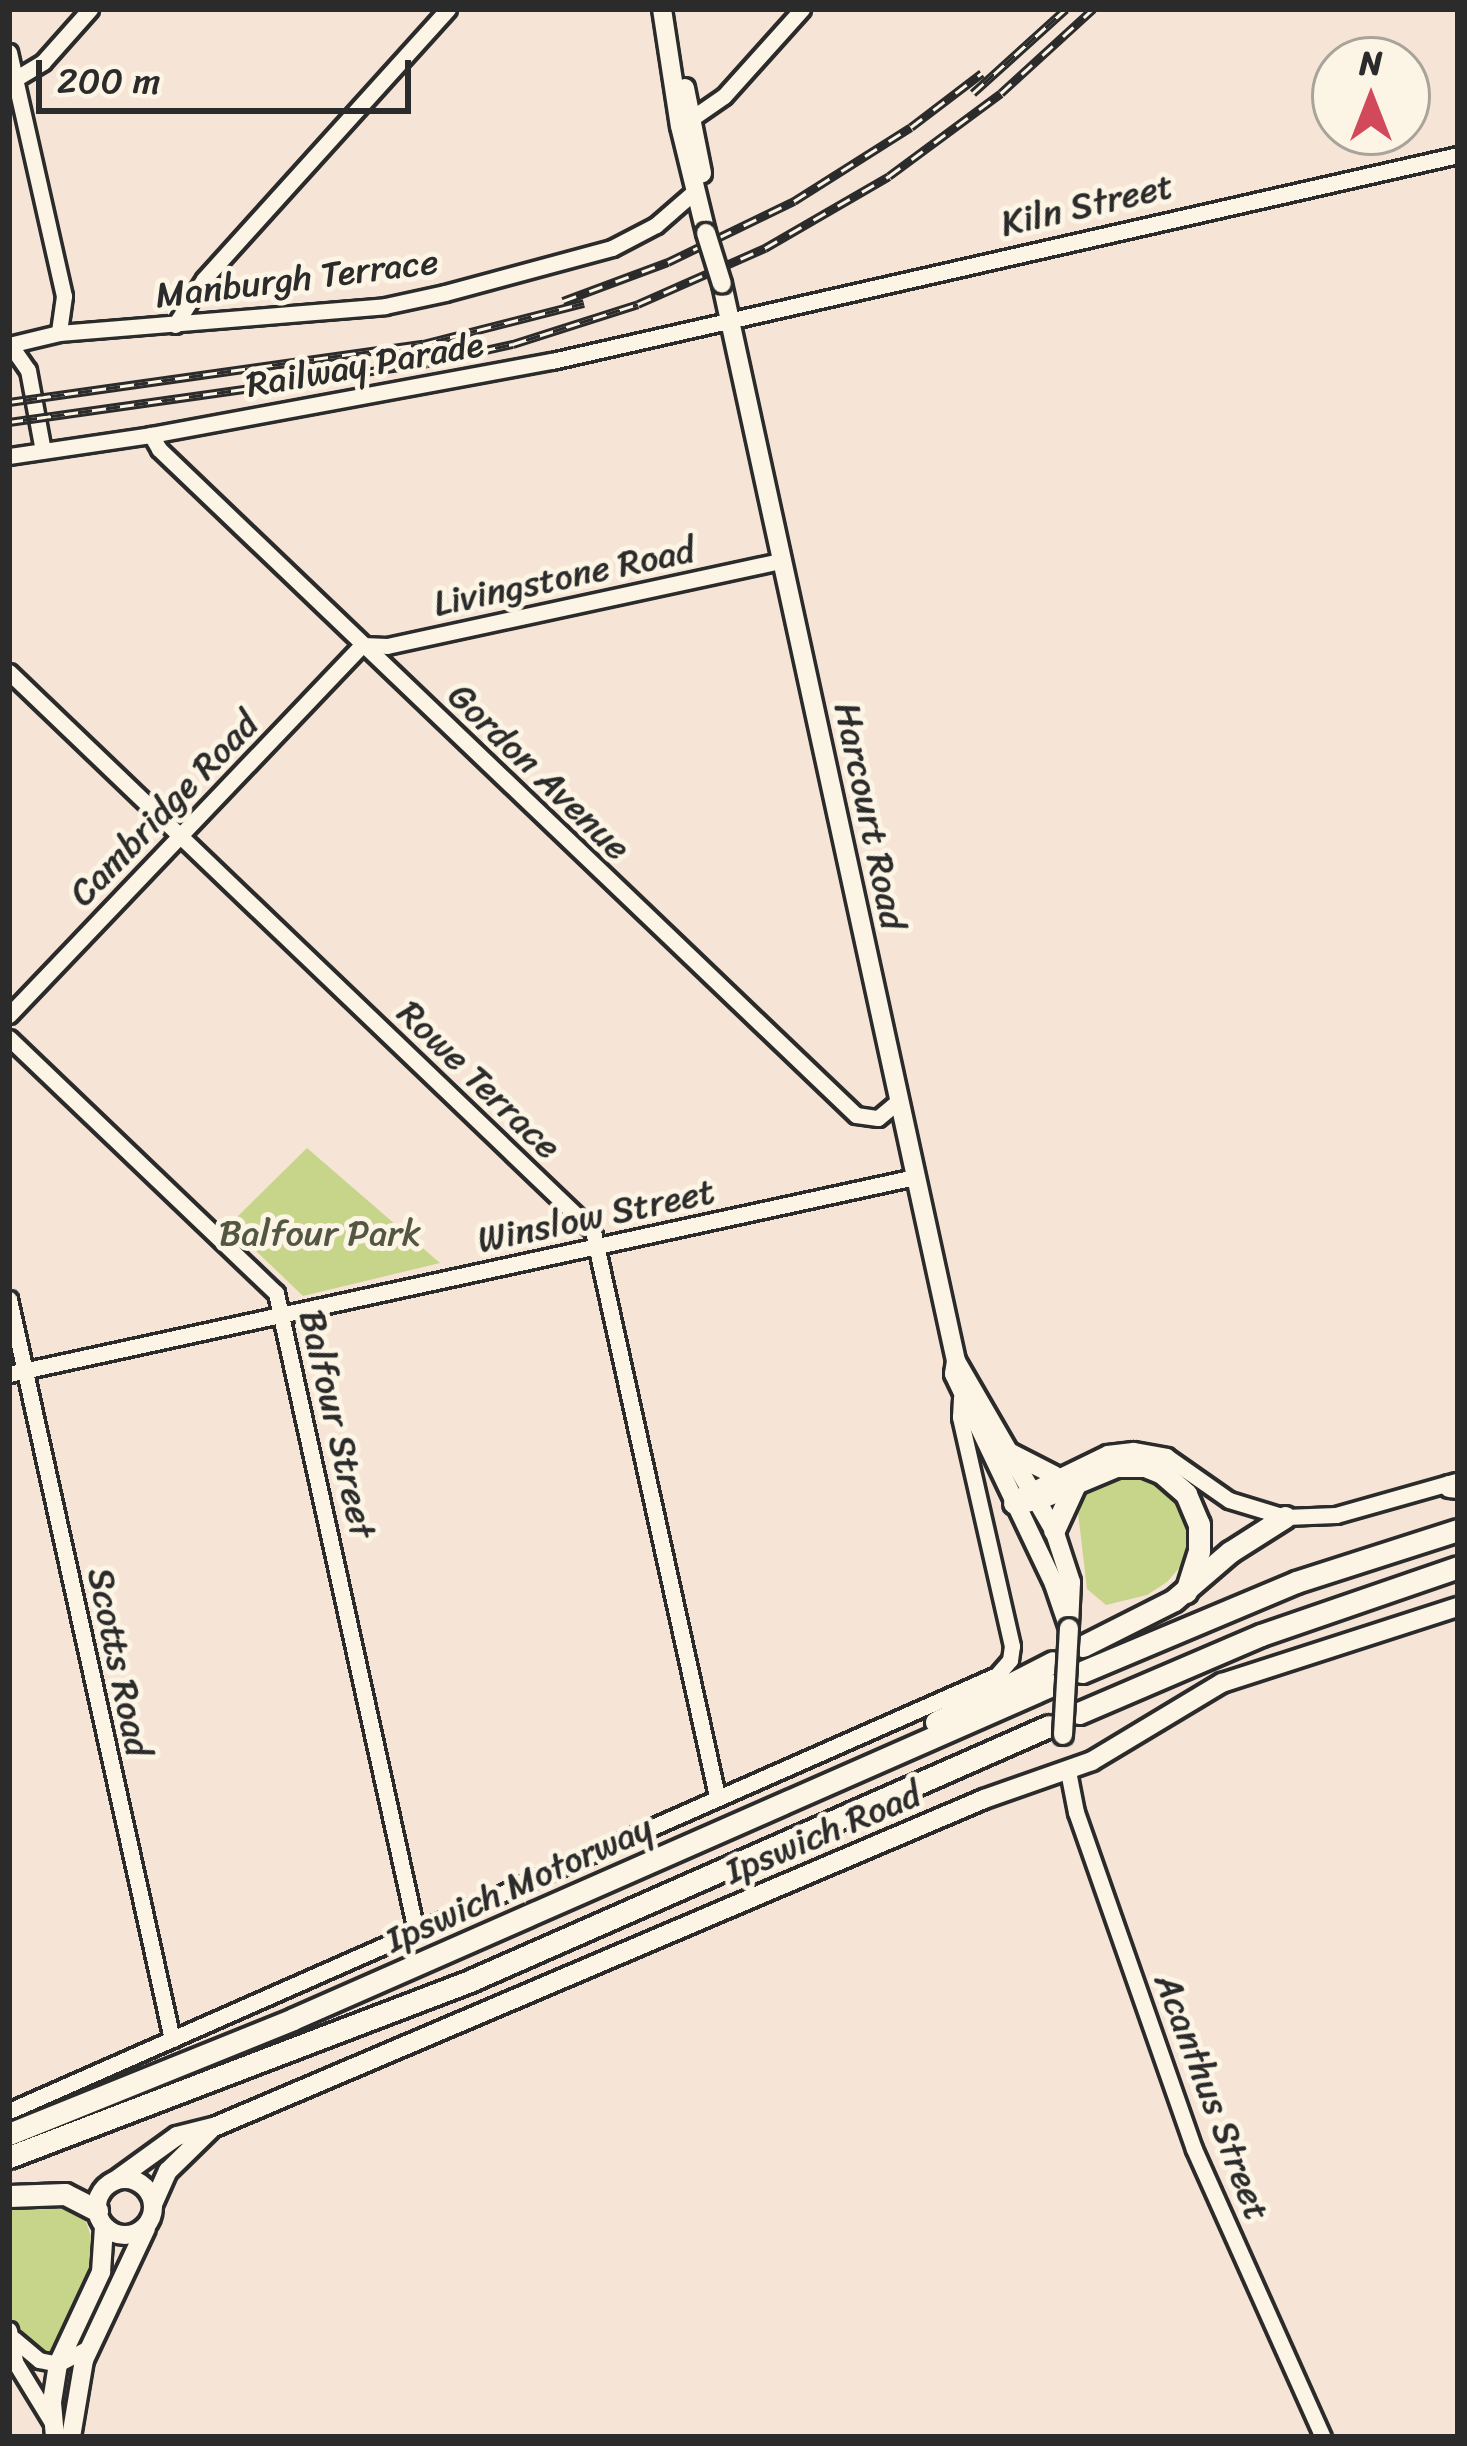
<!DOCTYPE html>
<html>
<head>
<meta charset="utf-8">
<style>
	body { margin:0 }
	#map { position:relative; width:1467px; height:2446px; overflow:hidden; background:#f6e5d6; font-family:Sriracha,sans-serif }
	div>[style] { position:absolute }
	.green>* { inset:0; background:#c6d589 }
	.roads { filter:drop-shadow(3px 0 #2b2b2b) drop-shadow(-3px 0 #2b2b2b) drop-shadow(0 3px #2b2b2b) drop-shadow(0 -3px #2b2b2b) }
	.minor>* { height:15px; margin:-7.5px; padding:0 7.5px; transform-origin:7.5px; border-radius:7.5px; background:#fcf5e5 }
	.major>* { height:18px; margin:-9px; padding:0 9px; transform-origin:9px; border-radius:9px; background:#fcf5e5 }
	.major>.ring { margin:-9px; padding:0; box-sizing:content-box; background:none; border:18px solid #fcf5e5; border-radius:50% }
	.highway>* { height:21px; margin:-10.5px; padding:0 10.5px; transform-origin:10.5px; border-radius:10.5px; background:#fcf5e5 }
	.rail>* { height:9px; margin-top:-4.5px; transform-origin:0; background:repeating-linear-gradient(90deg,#fcf5e5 0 14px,#2b2b2b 0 28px); box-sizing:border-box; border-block:3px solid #2b2b2b }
	.bridges { filter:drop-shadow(3px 0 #2b2b2b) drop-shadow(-3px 0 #2b2b2b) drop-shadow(0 3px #2b2b2b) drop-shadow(0 -3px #2b2b2b) }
	.major-bridge>* { height:18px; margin:-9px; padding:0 9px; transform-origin:9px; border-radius:9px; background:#fcf5e5 }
	span { translate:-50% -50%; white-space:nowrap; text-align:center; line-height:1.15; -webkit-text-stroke:10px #fcf5e5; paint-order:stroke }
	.street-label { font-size:36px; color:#2b2b2b }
	.park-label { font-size:36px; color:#525642 }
	.frame { position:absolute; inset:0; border:12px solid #2b2b2b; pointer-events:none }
	.north { position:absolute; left:1311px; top:36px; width:120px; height:120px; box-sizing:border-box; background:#fcf5e5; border:3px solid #a8a49b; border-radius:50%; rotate:0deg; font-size:33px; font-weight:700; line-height:48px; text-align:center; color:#2b2b2b }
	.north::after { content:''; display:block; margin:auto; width:42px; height:54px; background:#d1495b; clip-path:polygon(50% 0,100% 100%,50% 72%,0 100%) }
	.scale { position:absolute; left:36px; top:60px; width:375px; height:54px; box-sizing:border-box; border:6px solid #2b2b2b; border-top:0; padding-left:15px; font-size:36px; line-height:42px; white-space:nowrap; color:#2b2b2b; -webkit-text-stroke:9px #fcf5e5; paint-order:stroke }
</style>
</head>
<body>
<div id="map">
	<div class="green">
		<i style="clip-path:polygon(307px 1148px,440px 1263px,303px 1296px,229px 1225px)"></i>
		<i style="clip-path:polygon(1118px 1476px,1148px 1480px,1171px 1495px,1186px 1517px,1190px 1537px,1181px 1566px,1167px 1582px,1147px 1595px,1106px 1605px,1087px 1589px,1077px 1504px,1091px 1486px)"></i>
		<i style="clip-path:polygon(44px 2203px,71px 2207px,85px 2219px,95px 2248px,85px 2284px,52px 2354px,21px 2342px,9px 2316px,9px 2207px)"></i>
	</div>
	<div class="roads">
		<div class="minor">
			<i style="left:9px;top:52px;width:250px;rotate:77.3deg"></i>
			<i style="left:64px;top:296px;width:37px;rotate:98deg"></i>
			<i style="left:15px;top:79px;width:33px;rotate:-31deg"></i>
			<i style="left:43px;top:62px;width:71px;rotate:-48.4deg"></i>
			<i style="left:685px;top:123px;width:47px;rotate:-34.7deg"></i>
			<i style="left:724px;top:96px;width:117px;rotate:-48.1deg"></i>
			<i style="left:175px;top:325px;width:54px;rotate:-57.8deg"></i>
			<i style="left:204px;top:279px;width:364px;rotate:-47.9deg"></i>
			<i style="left:9px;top:345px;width:51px;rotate:-13.5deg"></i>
			<i style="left:59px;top:333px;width:327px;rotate:-4.7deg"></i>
			<i style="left:385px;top:306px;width:61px;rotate:-12.2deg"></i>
			<i style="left:445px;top:293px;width:173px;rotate:-15.1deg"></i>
			<i style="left:612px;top:248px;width:50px;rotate:-27.6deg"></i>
			<i style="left:656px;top:225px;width:50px;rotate:-41deg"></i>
			<i style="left:11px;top:346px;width:29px;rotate:55deg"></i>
			<i style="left:28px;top:370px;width:82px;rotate:79.5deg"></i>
			<i style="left:151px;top:435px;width:16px;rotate:60deg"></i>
			<i style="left:159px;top:449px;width:964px;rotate:43.7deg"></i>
			<i style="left:856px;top:1115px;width:22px;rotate:8deg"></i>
			<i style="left:878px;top:1118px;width:25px;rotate:-40deg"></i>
			<i style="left:9px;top:456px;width:144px;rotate:-8.4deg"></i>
			<i style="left:151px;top:435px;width:408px;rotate:-10.5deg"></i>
			<i style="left:552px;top:361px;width:929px;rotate:-12.81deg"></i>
			<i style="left:9px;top:672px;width:808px;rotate:43.75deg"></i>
			<i style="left:593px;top:1231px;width:578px;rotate:77.62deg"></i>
			<i style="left:9px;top:1015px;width:511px;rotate:-46.35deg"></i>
			<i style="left:362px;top:645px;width:25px;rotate:2deg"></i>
			<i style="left:387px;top:646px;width:401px;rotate:-12.2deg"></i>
			<i style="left:9px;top:1038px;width:369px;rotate:43.7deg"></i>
			<i style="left:276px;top:1293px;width:653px;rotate:77.62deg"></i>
			<i style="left:9px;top:1299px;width:758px;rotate:77.58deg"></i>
			<i style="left:9px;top:1374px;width:927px;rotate:-12.27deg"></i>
			<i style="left:1021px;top:1495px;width:96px;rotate:-26deg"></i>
			<i style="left:1107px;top:1453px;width:26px;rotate:-7deg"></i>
			<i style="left:1133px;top:1450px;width:34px;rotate:10deg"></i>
			<i style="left:1166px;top:1456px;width:77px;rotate:34.9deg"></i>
			<i style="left:1229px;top:1500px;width:59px;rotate:16.9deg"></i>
			<i style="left:1285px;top:1517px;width:51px;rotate:-2.2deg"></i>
			<i style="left:1336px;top:1515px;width:125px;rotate:-15.8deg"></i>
			<i style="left:1068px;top:1771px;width:42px;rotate:79deg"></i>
			<i style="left:1076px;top:1812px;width:357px;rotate:70.7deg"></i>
			<i style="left:1194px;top:2149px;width:316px;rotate:65.9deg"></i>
			<i style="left:9px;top:2111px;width:1080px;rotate:-23.81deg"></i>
			<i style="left:997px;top:1675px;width:20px;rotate:-49deg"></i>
			<i style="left:1010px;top:1660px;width:14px;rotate:-82deg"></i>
			<i style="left:1012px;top:1646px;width:235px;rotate:-102.8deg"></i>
			<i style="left:960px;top:1417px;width:20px;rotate:-87deg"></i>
			<i style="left:9px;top:2330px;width:33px;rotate:79deg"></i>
			<i style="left:15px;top:2362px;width:69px;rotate:58.6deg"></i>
			<i style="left:14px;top:2339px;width:33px;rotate:40deg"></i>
			<i style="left:39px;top:2360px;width:19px;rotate:12deg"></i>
			<i style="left:58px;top:2364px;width:34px;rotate:-28deg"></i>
		</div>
		<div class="major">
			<i style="left:662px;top:9px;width:118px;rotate:81.3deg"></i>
			<i style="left:680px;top:126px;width:110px;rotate:76.3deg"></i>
			<i style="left:685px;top:88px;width:87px;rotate:78.7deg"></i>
			<i style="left:722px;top:284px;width:1102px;rotate:77.74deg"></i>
			<i style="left:956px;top:1361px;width:13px;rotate:99deg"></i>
			<i style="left:954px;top:1374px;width:233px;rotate:64.5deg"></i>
			<i style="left:1054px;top:1584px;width:46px;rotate:71.2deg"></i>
			<i style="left:956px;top:1361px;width:195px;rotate:59.9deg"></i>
			<i style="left:1054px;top:1530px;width:55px;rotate:71.9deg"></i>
			<i style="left:1071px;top:1582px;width:44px;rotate:92.6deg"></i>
			<i style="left:1009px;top:1452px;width:51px;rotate:27.1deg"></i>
			<i class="ring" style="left:97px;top:2179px;width:38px;height:38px"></i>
			<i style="left:116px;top:2180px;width:75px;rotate:-35.8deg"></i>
			<i style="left:177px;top:2136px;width:38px;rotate:-14deg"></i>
			<i style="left:214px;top:2127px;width:837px;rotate:-23.07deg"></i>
			<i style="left:984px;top:1799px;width:114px;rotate:-19.4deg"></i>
			<i style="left:1092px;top:1761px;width:152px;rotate:-31deg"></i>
			<i style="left:1222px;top:1683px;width:248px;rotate:-17.9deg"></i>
			<i style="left:154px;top:2202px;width:34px;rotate:-66deg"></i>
			<i style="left:168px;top:2171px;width:59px;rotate:-44.3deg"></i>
			<i style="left:55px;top:2437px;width:35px;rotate:-95deg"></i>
			<i style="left:52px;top:2402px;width:38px;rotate:-81deg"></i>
			<i style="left:58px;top:2364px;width:102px;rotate:-64.9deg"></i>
			<i style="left:101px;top:2272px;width:45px;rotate:-86.2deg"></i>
			<i style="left:71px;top:2437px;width:78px;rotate:-80.4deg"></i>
			<i style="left:84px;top:2360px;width:146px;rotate:-64.8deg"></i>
		</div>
		<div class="highway">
			<i style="left:1449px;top:1486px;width:9px;rotate:6deg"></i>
			<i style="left:1014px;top:1503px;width:23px;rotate:-10deg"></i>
			<i style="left:1037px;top:1499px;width:86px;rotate:-22.7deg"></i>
			<i style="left:1116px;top:1466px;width:29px"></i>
			<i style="left:1145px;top:1466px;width:18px;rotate:22deg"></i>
			<i style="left:1162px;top:1473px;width:32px;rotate:41deg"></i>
			<i style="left:1186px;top:1494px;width:33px;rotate:67deg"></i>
			<i style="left:1199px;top:1524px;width:27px;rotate:90deg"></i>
			<i style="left:1199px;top:1551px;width:43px;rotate:107.6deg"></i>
			<i style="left:1054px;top:1530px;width:53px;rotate:-65.4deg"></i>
			<i style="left:1083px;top:1646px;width:102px;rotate:-26.8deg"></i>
			<i style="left:1174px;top:1600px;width:74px;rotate:-40.6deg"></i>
			<i style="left:1230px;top:1552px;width:65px;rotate:-32.5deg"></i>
			<i style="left:1082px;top:1672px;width:232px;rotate:-22.8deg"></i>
			<i style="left:1296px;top:1582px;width:170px;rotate:-17.8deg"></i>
			<i style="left:1079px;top:1713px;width:198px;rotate:-23.2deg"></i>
			<i style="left:1261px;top:1635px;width:208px;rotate:-19deg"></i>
			<i style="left:936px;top:1722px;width:131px;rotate:-27.1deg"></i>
			<i style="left:9px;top:2134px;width:306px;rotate:-22deg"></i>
			<i style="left:293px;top:2019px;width:829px;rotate:-23.75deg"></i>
			<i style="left:9px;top:2157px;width:496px;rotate:-20.9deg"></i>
			<i style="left:472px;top:1980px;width:630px;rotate:-23.76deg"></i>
			<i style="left:9px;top:2196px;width:56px;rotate:-2deg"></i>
			<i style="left:65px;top:2194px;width:36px;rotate:27deg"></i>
		</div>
	</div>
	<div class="rail">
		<i style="left:973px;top:93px;width:125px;rotate:-42.1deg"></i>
		<i style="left:563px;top:301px;width:112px;rotate:-20.4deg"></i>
		<i style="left:668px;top:262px;width:140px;rotate:-25.8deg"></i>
		<i style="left:794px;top:201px;width:138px;rotate:-32.3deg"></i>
		<i style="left:911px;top:127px;width:89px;rotate:-37.3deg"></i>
		<i style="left:9px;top:402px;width:418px;rotate:-8deg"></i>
		<i style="left:423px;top:344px;width:166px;rotate:-14.3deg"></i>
		<i style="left:9px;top:422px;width:422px;rotate:-8deg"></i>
		<i style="left:427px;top:363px;width:88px;rotate:-12.5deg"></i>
		<i style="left:513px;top:344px;width:131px;rotate:-17.7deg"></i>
		<i style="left:638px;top:304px;width:139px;rotate:-23.8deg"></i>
		<i style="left:765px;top:248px;width:143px;rotate:-30.1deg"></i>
		<i style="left:889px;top:176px;width:139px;rotate:-36.5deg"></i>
		<i style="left:1001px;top:93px;width:125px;rotate:-42.4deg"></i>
	</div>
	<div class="bridges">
		<div class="major-bridge">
			<i style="left:706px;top:233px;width:53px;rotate:72.6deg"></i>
			<i style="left:1063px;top:1735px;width:107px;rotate:-86.8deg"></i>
		</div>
	</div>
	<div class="street-label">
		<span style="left:1087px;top:205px;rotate:-13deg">Kiln Street</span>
		<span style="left:297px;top:279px;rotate:-7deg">Manburgh Terrace</span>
		<span style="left:365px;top:365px;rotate:-10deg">Railway Parade</span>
		<span style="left:564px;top:577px;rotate:-12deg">Livingstone Road</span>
		<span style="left:539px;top:772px;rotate:44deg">Gordon Avenue</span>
		<span style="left:164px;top:809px;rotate:-46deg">Cambridge Road</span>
		<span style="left:870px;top:816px;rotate:78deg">Harcourt Road</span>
		<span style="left:479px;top:1080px;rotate:44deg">Rowe Terrace</span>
		<span style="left:596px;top:1216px;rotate:-12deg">Winslow Street</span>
		<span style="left:337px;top:1424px;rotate:77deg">Balfour Street</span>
		<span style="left:119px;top:1662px;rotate:78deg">Scotts Road</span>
		<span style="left:823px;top:1833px;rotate:-23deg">Ipswich Road</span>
		<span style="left:519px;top:1884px;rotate:-24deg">Ipswich Motorway</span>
		<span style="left:1212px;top:2097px;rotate:69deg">Acanthus Street</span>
	</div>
	<div class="park-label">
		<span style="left:320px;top:1234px">Balfour Park</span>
	</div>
	<div class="frame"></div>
	<div class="north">N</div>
	<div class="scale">200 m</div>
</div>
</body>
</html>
